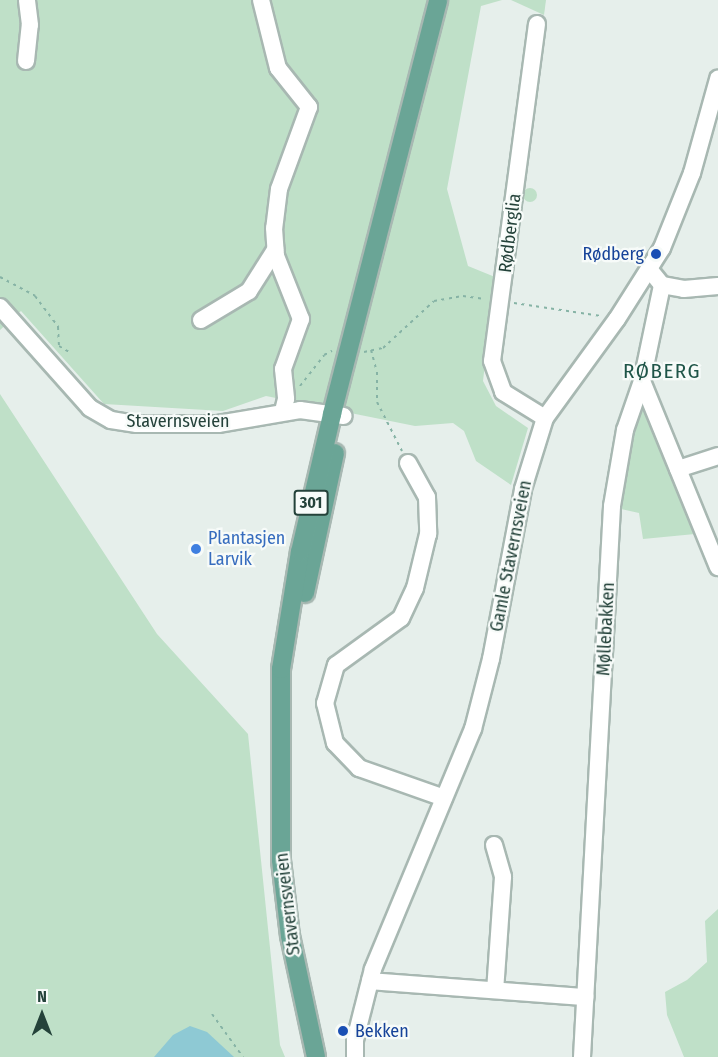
<!DOCTYPE html>
<html>
<head>
<meta charset="utf-8">
<style>
	body { margin:0 }
	#map { position:relative; width:718px; height:1057px; overflow:hidden; background:#e6efeb; font-family:"Fira Sans Condensed",sans-serif }
	div>[style] { position:absolute }
	.green>* { inset:0; background:#bfe0c8 }
	.round { border-radius:50% }
	.water>* { inset:0; background:#8ec9d4 }
	.path>* { height:2px; margin-top:-1px; transform-origin:0; background:repeating-linear-gradient(90deg,#86b3a5 0 3px,transparent 0 7.5px) }
	.roads { filter:drop-shadow(2px 0 #a8b8b2) drop-shadow(-2px 0 #a8b8b2) drop-shadow(0 2px #a8b8b2) drop-shadow(0 -2px #a8b8b2) }
	.minor>* { height:16px; margin:-8px; padding:0 8px; transform-origin:8px; border-radius:8px; background:#fff }
	.major>* { height:18px; margin:-9px; padding:0 9px; transform-origin:9px; border-radius:9px; background:#6aa596 }
	.dots>* { width:16px; height:16px; translate:-50% -50%; box-sizing:border-box; border:3px solid #f7fbf9; border-radius:50% }
	span { translate:-50% -50%; white-space:nowrap; text-align:center; line-height:1.15; -webkit-text-stroke:4.5px #f7fbf9; paint-order:stroke }
	.shield-label span { padding:2px 4px; background:#f7fbf9; border:2px solid; border-radius:4px; -webkit-text-stroke-width:0 }
	.shield-label { font-size:16px; color:#24423a; font-weight:700 }
	.street-label { font-size:18px; color:#24423a }
	.transit-label { font-size:18px; color:#164399 }
	.right { translate:-100% -50%; text-align:right }
	.left { translate:0 -50%; text-align:left }
	.shop-label { font-size:18px; color:#366cbe }
	.quarter-label { font-size:21px; color:#1f5548; letter-spacing:1.5px }
	.north { position:absolute; left:12px; top:985px; width:60px; height:60px; -webkit-text-stroke:4px #f7fbf9; paint-order:stroke; rotate:0deg; font-size:16px; font-weight:700; line-height:24px; text-align:center; color:#24423a }
	.north::after { content:''; display:block; margin:auto; width:21px; height:27px; background:#24423a; clip-path:polygon(50% 0,100% 100%,50% 72%,0 100%) }
</style>
</head>
<body>
<div id="map">
	<div class="green">
		<i style="clip-path:polygon(0 0,502px 0,481px 6px,447px 189px,468px 266px,495px 277px,483px 381px,496px 406px,528px 428px,511px 485px,476px 461px,464px 431px,453px 423px,415px 426px,266px 396px,223px 411px,104px 404px,21px 311px,0 330px)"></i>
		<i style="clip-path:polygon(512px 0,546px 0,544px 15px,511px 0)"></i>
		<i class="round" style="left:523px;top:188px;width:14px;height:14px"></i>
		<i style="clip-path:polygon(0 394px,157px 634px,248px 734px,280px 1045px,285px 1057px,0 1057px)"></i>
		<i style="clip-path:polygon(638px 407px,647px 413px,695px 534px,643px 539px,639px 513px,621px 509px,621px 484px)"></i>
		<i style="clip-path:polygon(718px 909px,718px 1057px,684px 1057px,667px 1015px,665px 992px,687px 980px,707px 962px,705px 921px)"></i>
	</div>
	<div class="water">
		<i style="clip-path:polygon(190px 1026px,207px 1032px,234px 1057px,154px 1057px,173px 1035px)"></i>
	</div>
	<div class="path">
		<i style="left:0;top:277px;width:40px;rotate:28deg"></i>
		<i style="left:35px;top:296px;width:39px;rotate:53deg"></i>
		<i style="left:58px;top:327px;width:19px;rotate:87deg"></i>
		<i style="left:59px;top:346px;width:12px;rotate:31deg"></i>
		<i style="left:514px;top:303px;width:88px;rotate:8.5deg"></i>
		<i style="left:371px;top:350px;width:23px;rotate:75deg"></i>
		<i style="left:377px;top:372px;width:30px;rotate:90deg"></i>
		<i style="left:377px;top:402px;width:55px;rotate:63deg"></i>
		<i style="left:364px;top:352px;width:19px;rotate:-12deg"></i>
		<i style="left:383px;top:348px;width:69px;rotate:-42.7deg"></i>
		<i style="left:434px;top:301px;width:29px;rotate:-10deg"></i>
		<i style="left:463px;top:296px;width:22px;rotate:8deg"></i>
		<i style="left:300px;top:386px;width:39px;rotate:-52deg"></i>
		<i style="left:324px;top:355px;width:9px;rotate:-27deg"></i>
		<i style="left:212px;top:1014px;width:53px;rotate:54.2deg"></i>
	</div>
	<div class="roads">
		<div class="minor">
			<i style="left:261px;top:0;width:70px;rotate:76deg"></i>
			<i style="left:278px;top:68px;width:50px;rotate:51.5deg"></i>
			<i style="left:309px;top:107px;width:87px;rotate:110.1deg"></i>
			<i style="left:279px;top:189px;width:39px;rotate:97deg"></i>
			<i style="left:274px;top:228px;width:28px;rotate:86deg"></i>
			<i style="left:276px;top:256px;width:68px;rotate:68.4deg"></i>
			<i style="left:301px;top:319px;width:53px;rotate:109.8deg"></i>
			<i style="left:283px;top:369px;width:30px;rotate:84deg"></i>
			<i style="left:286px;top:399px;width:12px;rotate:104deg"></i>
			<i style="left:537px;top:24px;width:340px;rotate:97.6deg"></i>
			<i style="left:492px;top:361px;width:33px;rotate:70deg"></i>
			<i style="left:503px;top:392px;width:49px;rotate:31.8deg"></i>
			<i style="left:26px;top:61px;width:36px;rotate:-84deg"></i>
			<i style="left:30px;top:25px;width:25px;rotate:-97deg"></i>
			<i style="left:662px;top:285px;width:22px;rotate:10deg"></i>
			<i style="left:684px;top:289px;width:34px;rotate:-5deg"></i>
			<i style="left:0;top:307px;width:135px;rotate:48.3deg"></i>
			<i style="left:90px;top:408px;width:24px;rotate:30deg"></i>
			<i style="left:111px;top:420px;width:26px;rotate:9deg"></i>
			<i style="left:137px;top:424px;width:81px"></i>
			<i style="left:218px;top:424px;width:83px;rotate:-9.7deg"></i>
			<i style="left:300px;top:410px;width:44px;rotate:7.8deg"></i>
			<i style="left:201px;top:320px;width:56px;rotate:-31.1deg"></i>
			<i style="left:249px;top:291px;width:49px;rotate:-57.6deg"></i>
			<i style="left:642px;top:381px;width:201px;rotate:67.8deg"></i>
			<i style="left:408px;top:463px;width:39px;rotate:61deg"></i>
			<i style="left:427px;top:497px;width:37px;rotate:88deg"></i>
			<i style="left:428px;top:534px;width:56px;rotate:103.5deg"></i>
			<i style="left:415px;top:588px;width:33px;rotate:115deg"></i>
			<i style="left:401px;top:618px;width:80px;rotate:144.1deg"></i>
			<i style="left:336px;top:665px;width:40px;rotate:106deg"></i>
			<i style="left:325px;top:703px;width:41px;rotate:76deg"></i>
			<i style="left:335px;top:743px;width:35px;rotate:46deg"></i>
			<i style="left:359px;top:768px;width:90px;rotate:19.4deg"></i>
			<i style="left:678px;top:469px;width:42px;rotate:-18deg"></i>
			<i style="left:494px;top:845px;width:33px;rotate:74deg"></i>
			<i style="left:503px;top:877px;width:113px;rotate:94deg"></i>
			<i style="left:370px;top:981px;width:216px;rotate:4.3deg"></i>
			<i style="left:355px;top:1057px;width:17px;rotate:-90deg"></i>
			<i style="left:355px;top:1040px;width:73px;rotate:-75.8deg"></i>
			<i style="left:373px;top:969px;width:260px;rotate:-67.4deg"></i>
			<i style="left:473px;top:729px;width:72px;rotate:-75.6deg"></i>
			<i style="left:491px;top:659px;width:173px;rotate:-79.3deg"></i>
			<i style="left:523px;top:489px;width:74px;rotate:-72.8deg"></i>
			<i style="left:545px;top:418px;width:122px;rotate:-54deg"></i>
			<i style="left:617px;top:319px;width:84px;rotate:-57.6deg"></i>
			<i style="left:662px;top:248px;width:81px;rotate:-68.2deg"></i>
			<i style="left:692px;top:173px;width:98px;rotate:-74.5deg"></i>
			<i style="left:582px;top:1057px;width:552px;rotate:-86.88deg"></i>
			<i style="left:612px;top:506px;width:77px;rotate:-80.3deg"></i>
			<i style="left:625px;top:430px;width:52px;rotate:-70.9deg"></i>
			<i style="left:642px;top:381px;width:98px;rotate:-78.2deg"></i>
			<i style="left:662px;top:285px;width:19px;rotate:-129deg"></i>
		</div>
		<div class="major">
			<i style="left:305px;top:593px;width:143px;rotate:-77.9deg"></i>
			<i style="left:316px;top:1057px;width:124px;rotate:-102.1deg"></i>
			<i style="left:290px;top:936px;width:77px;rotate:-96.8deg"></i>
			<i style="left:281px;top:860px;width:191px;rotate:-90deg"></i>
			<i style="left:281px;top:669px;width:119px;rotate:-80.8deg"></i>
			<i style="left:300px;top:552px;width:142px;rotate:-76.9deg"></i>
			<i style="left:332px;top:414px;width:427px;rotate:-75.6deg"></i>
		</div>
	</div>
	<div class="dots">
		<i style="left:656px;top:254px;background:#1a4fb4"></i>
		<i style="left:196px;top:549px;background:#3f7fe0"></i>
		<i style="left:343px;top:1031px;background:#1a4fb4"></i>
	</div>
	<div class="shield-label">
		<span style="left:311px;top:503px">301</span>
	</div>
	<div class="street-label">
		<span style="left:510px;top:233px;rotate:-83deg">Rødberglia</span>
		<span style="left:178px;top:421px">Stavernsveien</span>
		<span style="left:511px;top:556px;rotate:-79deg">Gamle Stavernsveien</span>
		<span style="left:606px;top:629px;rotate:-87deg">Møllebakken</span>
		<span style="left:288px;top:904px;rotate:-97deg">Stavernsveien</span>
	</div>
	<div class="transit-label">
		<span class="right" style="left:644px;top:254px">Rødberg</span>
		<span class="left" style="left:355px;top:1031px">Bekken</span>
	</div>
	<div class="shop-label">
		<span class="left" style="left:208px;top:549px">Plantasjen<br>Larvik</span>
	</div>
	<div class="quarter-label">
		<span style="left:662px;top:371px">RØBERG</span>
	</div>
	<div class="north">N</div>
</div>
</body>
</html>
